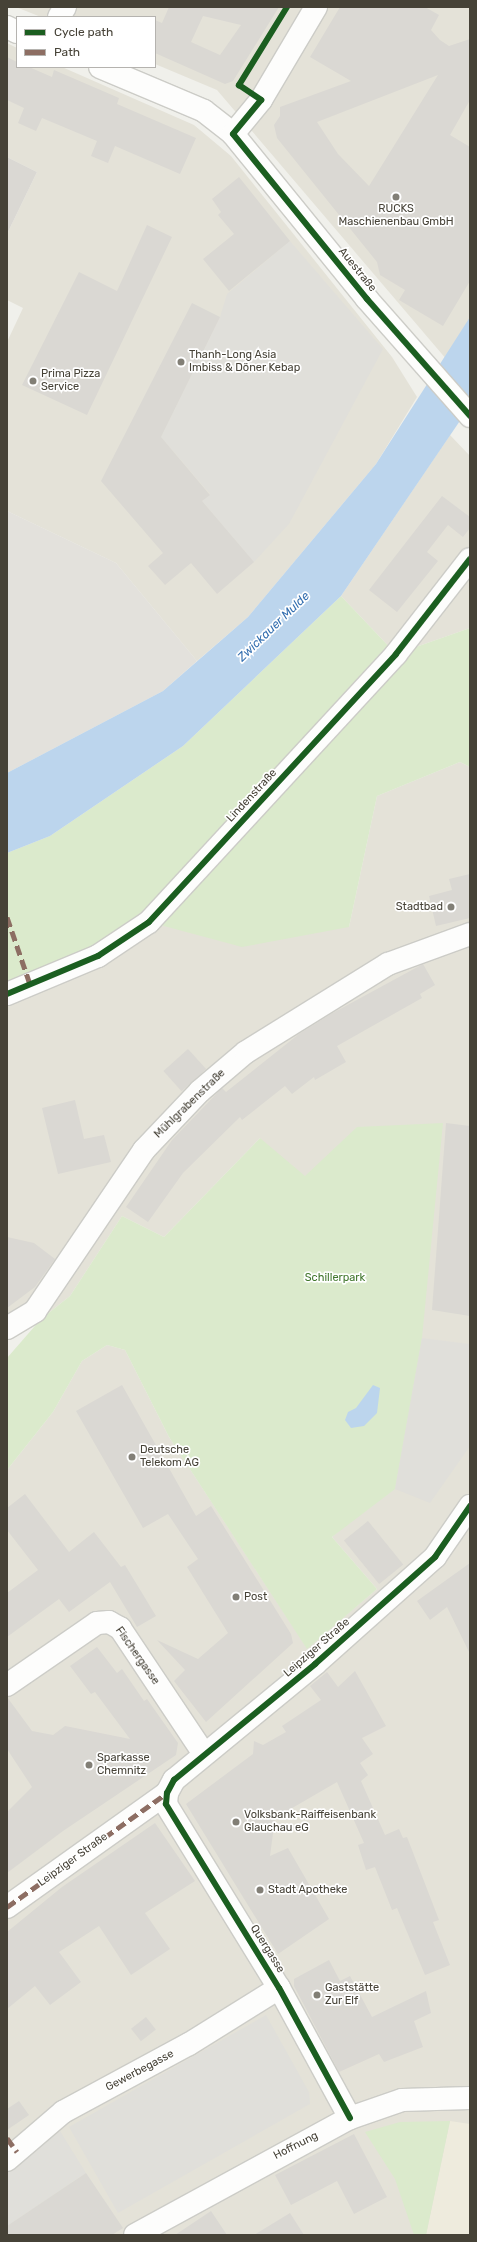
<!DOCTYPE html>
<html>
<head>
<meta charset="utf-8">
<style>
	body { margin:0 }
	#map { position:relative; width:477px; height:2242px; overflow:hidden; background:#f0f0eb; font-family:Rubik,sans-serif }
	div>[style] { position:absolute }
	.residential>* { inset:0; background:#e4e2d8 }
	.industrial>* { inset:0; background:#e3e1dc }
	.education>* { inset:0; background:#eeebdd }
	.green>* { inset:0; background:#dbeacc }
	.parking>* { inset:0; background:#e0dfda }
	.water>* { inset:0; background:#bcd5ed }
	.building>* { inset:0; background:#dad8d3; transform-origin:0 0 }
	.roads { filter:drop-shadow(1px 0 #ccccc7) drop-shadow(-1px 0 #ccccc7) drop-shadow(0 1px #ccccc7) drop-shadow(0 -1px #ccccc7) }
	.minor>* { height:22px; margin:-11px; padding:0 11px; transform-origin:11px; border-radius:11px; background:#fdfdfc }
	.quiet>* { height:5px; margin-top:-2.5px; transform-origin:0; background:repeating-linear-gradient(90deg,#8d6e63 0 10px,transparent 0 15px) }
	.cycleway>* { height:6px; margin:-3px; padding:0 3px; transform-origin:3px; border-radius:3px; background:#1b5e20 }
	.dots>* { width:11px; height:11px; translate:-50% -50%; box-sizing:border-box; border:2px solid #fff; border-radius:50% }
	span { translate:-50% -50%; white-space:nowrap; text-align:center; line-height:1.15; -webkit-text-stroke:3.5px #fff; paint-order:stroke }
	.poi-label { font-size:11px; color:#464237 }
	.left { translate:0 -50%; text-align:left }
	.right { translate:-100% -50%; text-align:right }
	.street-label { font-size:11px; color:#464237 }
	.park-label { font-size:11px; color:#40762c }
	.water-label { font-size:12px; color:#336eaf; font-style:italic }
	.frame { position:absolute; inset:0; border:8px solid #464237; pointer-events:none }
	.legend { position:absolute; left:16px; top:16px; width:140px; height:52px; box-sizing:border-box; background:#fff; border:1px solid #b5b3af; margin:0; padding:5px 7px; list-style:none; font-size:12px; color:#464237 }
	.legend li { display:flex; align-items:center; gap:8px; height:20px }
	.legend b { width:20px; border:1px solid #b5b3af }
</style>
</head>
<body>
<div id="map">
	<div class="residential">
		<i style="clip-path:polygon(16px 7px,470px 7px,470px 387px,217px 90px,155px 64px,155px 17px,41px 17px)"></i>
		<i style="clip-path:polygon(7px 43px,17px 48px,17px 67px,62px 67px,194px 125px,231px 156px,392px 357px,417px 397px,376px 464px,248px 617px,197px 661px,116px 563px,7px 511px,7px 342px,23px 308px,7px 300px,7px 234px,37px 172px,7px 157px)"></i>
		<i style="clip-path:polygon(450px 435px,470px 456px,470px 628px,396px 654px,341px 596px)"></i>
		<i style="clip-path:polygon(460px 762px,470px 767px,470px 2235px,7px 2235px,7px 1470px,53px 1412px,82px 1361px,107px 1345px,125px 1350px,169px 1437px,307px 1648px,377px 1589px,332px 1537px,361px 1512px,260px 1138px,164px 1237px,122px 1216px,70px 1296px,41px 1319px,7px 1328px,7px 994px,149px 922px,349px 927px,377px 796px)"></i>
	</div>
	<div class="industrial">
		<i style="clip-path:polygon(7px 511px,116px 563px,197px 661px,163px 691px,7px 773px)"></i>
	</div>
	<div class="education">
		<i style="clip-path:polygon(450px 2121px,470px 2124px,470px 2235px,426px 2235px)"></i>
	</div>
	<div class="green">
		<i style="clip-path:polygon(341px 596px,396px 654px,470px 628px,470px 767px,460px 762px,377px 796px,349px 927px,242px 947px,149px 922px,7px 994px,7px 853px,50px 836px,183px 746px)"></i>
		<i style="clip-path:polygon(443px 1123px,422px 1338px,395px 1489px,332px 1537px,377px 1589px,307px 1649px,169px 1437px,125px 1350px,107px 1345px,82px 1361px,53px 1412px,7px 1470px,7px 1358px,41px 1319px,70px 1296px,122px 1216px,164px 1237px,260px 1138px,305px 1176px,357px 1127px)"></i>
		<i style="clip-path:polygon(450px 2121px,426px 2235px,414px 2235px,395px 2179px,365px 2132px,400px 2122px)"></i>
	</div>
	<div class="parking">
		<i style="clip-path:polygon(290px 241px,383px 349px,289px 524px,254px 562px,202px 501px,210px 494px,161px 437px,220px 317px,227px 294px)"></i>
		<i style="clip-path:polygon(422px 1338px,470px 1344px,470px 1446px,430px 1503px,395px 1489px)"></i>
		<i style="clip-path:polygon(266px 2015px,309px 2092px,310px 2104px,118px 2213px,69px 2127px)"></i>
		<i style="clip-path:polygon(60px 2131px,86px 2173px,7px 2226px,7px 2172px)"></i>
	</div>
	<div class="water">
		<i style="clip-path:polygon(470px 317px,470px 406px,341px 596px,183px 746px,50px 836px,7px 853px,7px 773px,163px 691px,248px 617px,376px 464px)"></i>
		<i style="clip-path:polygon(373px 1385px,380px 1388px,377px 1413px,364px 1426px,351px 1428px,345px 1420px,348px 1412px,356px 1408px)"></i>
	</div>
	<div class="building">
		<i style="clip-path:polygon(evenodd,169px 7px,279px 7px,233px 81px,225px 84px,155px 53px,155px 20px,162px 23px,169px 7px,203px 16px,241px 25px,220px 55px,191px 42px,203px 16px)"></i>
		<i style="clip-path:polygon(evenodd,340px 7px,425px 7px,439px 15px,431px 30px,440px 40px,449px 46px,470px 39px,470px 100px,450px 135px,470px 147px,470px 281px,443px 326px,399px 300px,405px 290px,380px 275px,377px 262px,277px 138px,274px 125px,280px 116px,280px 107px,351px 81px,310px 57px,340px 7px,438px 75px,369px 186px,338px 154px,317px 122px,438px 75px)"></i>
		<i style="clip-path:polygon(7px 57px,17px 62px,17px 67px,29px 67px,52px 77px,54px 70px,119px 98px,117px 104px,196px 138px,180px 174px,115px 146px,108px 163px,91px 156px,97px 141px,42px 118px,36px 131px,18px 123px,24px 108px,7px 100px)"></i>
		<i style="clip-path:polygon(7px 157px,37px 172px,7px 234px)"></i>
		<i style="clip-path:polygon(239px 177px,290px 241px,229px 291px,203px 259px,234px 234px,218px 215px,221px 212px,212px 199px)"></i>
		<i style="clip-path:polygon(147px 225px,172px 237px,87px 415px,22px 385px,79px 272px,117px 291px)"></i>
		<i style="clip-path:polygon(192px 303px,220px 317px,161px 437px,210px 495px,202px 501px,254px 562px,217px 594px,191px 563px,165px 585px,148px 566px,163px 553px,101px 481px)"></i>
		<i style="clip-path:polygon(442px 496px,470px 517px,470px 528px,463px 537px,448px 525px,427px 552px,438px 561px,397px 612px,369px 590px)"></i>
		<i style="clip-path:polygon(470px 874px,470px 918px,436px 926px,429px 896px,452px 890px,449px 879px)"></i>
		<i style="clip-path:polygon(423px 964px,435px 985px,420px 994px,422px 998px,337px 1046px,346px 1062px,315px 1080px,314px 1077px,292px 1094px,285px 1086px,242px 1120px,240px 1117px,183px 1173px,148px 1222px,126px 1207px,172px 1140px,222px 1088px,226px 1092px,299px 1034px,331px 1014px)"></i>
		<i style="left:188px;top:1049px;width:27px;height:33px;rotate:48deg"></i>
		<i style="clip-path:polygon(75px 1100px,84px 1139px,104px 1135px,111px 1162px,58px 1174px,42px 1108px)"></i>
		<i style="clip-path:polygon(446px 1123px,470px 1126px,470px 1316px,432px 1310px)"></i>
		<i style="clip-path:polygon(7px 1237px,34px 1243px,55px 1259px,35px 1287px,7px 1308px)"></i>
		<i style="clip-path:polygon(122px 1385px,196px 1516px,211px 1506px,291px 1634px,293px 1643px,206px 1722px,174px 1681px,185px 1670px,157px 1640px,198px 1659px,228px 1633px,187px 1567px,198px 1559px,168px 1514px,143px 1528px,76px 1411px)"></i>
		<i style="clip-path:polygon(25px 1494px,69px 1552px,94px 1532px,121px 1567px,125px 1565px,156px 1616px,137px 1627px,110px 1582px,69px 1612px,59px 1599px,7px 1637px,7px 1593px,38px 1570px,7px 1530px,7px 1508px)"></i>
		<i style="left:368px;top:1521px;width:56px;height:31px;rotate:51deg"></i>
		<i style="clip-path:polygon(470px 1563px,470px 1654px,447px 1607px,430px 1620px,417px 1601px)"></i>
		<i style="clip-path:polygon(97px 1647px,117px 1673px,122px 1669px,144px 1701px,147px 1699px,178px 1743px,176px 1755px,63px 1831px,7px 1873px,7px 1812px,32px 1787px,7px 1749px,7px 1697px,32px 1731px,53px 1735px,65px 1726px,130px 1739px,95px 1692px,91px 1694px,70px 1666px)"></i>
		<i style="clip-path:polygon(355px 1671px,386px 1726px,362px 1738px,373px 1754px,360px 1763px,368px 1775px,361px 1781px,385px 1835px,399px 1829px,403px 1838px,407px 1837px,439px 1920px,433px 1922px,450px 1965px,425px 1975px,397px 1908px,392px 1910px,375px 1867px,366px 1870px,358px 1845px,364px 1843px,337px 1782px,275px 1818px,270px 1856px,288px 1848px,329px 1919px,278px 1954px,186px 1804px,253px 1754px,254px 1741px,263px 1745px,286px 1732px,282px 1726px,321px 1700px,310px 1686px,327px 1672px,338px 1687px)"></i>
		<i style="clip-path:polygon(155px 1823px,195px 1881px,145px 1913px,170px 1949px,131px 1975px,99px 1926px,59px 1952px,81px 1982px,50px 2005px,35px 1986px,7px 2009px,7px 1932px,62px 1887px)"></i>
		<i style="clip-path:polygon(329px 1960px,340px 1981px,350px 1976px,372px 2017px,426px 1991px,431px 2013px,414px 2021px,423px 2047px,384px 2062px,379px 2054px,339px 2072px,294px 1986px,294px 1979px)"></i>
		<i style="left:146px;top:2017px;width:16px;height:19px;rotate:52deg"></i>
		<i style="clip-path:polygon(19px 2101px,29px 2115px,7px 2130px,7px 2109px)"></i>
		<i style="clip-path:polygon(354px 2134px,387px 2197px,354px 2214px,337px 2181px,291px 2205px,275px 2175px)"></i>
		<i style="clip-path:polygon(86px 2173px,123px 2228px,112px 2235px,7px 2235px,7px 2226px)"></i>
		<i style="clip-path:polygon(211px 2211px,227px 2235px,175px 2235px)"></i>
		<i style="clip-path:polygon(290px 2213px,304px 2235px,254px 2235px)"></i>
	</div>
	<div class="roads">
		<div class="minor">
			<i style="left:59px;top:17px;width:12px;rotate:-59deg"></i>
			<i style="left:7px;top:27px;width:11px;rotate:27deg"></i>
			<i style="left:100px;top:67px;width:113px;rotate:22.9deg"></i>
			<i style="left:204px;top:111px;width:37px;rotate:38deg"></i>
			<i style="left:233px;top:134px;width:213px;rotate:50.9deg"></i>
			<i style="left:367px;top:299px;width:156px;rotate:48.6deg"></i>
			<i style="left:233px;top:134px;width:44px;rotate:-50.5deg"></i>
			<i style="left:261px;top:100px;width:108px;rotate:-59.4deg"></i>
			<i style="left:7px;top:994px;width:99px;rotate:-22.7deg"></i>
			<i style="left:98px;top:956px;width:61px;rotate:-33.7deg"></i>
			<i style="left:149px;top:922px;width:364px;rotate:-47.3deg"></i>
			<i style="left:396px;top:654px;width:120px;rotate:-52.1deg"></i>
			<i style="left:7px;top:1328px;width:33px;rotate:-31deg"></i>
			<i style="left:35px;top:1311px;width:194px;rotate:-55.9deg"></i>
			<i style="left:144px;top:1150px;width:81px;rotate:-46.5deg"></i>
			<i style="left:200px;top:1091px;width:60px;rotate:-40.3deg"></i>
			<i style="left:246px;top:1052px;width:167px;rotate:-31.8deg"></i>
			<i style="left:388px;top:964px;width:87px;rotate:-20.1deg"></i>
			<i style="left:7px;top:1685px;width:109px;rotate:-34.6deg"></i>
			<i style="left:97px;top:1623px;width:12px;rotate:-5deg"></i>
			<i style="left:109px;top:1622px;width:13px;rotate:29deg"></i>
			<i style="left:120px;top:1628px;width:151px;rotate:56.3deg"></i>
			<i style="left:7px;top:1907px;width:196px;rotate:-35.5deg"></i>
			<i style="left:350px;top:2118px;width:148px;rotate:-118.6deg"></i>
			<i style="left:279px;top:1988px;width:216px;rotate:-121.6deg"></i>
			<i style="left:166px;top:1804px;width:11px;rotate:-85deg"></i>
			<i style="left:167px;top:1793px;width:15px;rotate:-62deg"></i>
			<i style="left:174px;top:1780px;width:183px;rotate:-39.4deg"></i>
			<i style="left:315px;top:1664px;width:161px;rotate:-41.7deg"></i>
			<i style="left:435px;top:1557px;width:62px;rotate:-55.5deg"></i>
			<i style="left:7px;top:2160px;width:74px;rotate:-40.6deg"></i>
			<i style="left:63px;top:2112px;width:143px;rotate:-28.4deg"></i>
			<i style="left:189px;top:2044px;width:106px;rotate:-31.9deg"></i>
			<i style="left:135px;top:2235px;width:245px;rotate:-28.6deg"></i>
			<i style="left:350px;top:2118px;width:55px;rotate:-19.1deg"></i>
			<i style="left:402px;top:2100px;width:68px;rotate:-1.7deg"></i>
		</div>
	</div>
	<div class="quiet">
		<i style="left:7px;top:917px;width:71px;rotate:71.1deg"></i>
		<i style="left:7px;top:1907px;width:196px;rotate:-35.5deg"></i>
		<i style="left:7px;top:2138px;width:17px;rotate:54deg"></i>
	</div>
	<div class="cycleway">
		<i style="left:287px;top:7px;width:92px;rotate:121.6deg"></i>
		<i style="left:239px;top:85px;width:27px;rotate:34deg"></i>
		<i style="left:261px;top:100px;width:44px;rotate:129.5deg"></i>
		<i style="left:233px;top:134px;width:213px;rotate:50.9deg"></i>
		<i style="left:367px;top:299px;width:156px;rotate:48.6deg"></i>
		<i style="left:7px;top:994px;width:99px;rotate:-22.7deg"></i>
		<i style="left:98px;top:956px;width:61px;rotate:-33.7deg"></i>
		<i style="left:149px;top:922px;width:364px;rotate:-47.3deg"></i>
		<i style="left:396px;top:654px;width:120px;rotate:-52.1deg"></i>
		<i style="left:350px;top:2118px;width:148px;rotate:-118.6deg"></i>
		<i style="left:279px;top:1988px;width:216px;rotate:-121.6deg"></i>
		<i style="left:166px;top:1804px;width:11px;rotate:-85deg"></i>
		<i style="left:167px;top:1793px;width:15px;rotate:-62deg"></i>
		<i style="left:174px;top:1780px;width:183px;rotate:-39.4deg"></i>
		<i style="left:315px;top:1664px;width:161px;rotate:-41.7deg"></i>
		<i style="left:435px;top:1557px;width:62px;rotate:-55.5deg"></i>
	</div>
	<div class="dots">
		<i style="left:396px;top:197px;background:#827f76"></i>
		<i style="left:181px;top:362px;background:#827f76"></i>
		<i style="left:33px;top:381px;background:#827f76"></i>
		<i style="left:451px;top:907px;background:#827f76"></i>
		<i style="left:132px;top:1457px;background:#827f76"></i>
		<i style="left:236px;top:1597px;background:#827f76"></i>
		<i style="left:89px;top:1765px;background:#827f76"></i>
		<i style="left:236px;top:1822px;background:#827f76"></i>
		<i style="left:260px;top:1890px;background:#827f76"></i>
		<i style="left:317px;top:1995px;background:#827f76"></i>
	</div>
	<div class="poi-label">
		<span style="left:396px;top:216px">RUCKS<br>Maschienenbau GmbH</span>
		<span class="left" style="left:189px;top:362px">Thanh-Long Asia<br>Imbiss &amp; Döner Kebap</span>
		<span class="left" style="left:41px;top:381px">Prima Pizza<br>Service</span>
		<span class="right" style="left:443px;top:907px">Stadtbad</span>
		<span class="left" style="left:140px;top:1457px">Deutsche<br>Telekom AG</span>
		<span class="left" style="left:244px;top:1597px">Post</span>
		<span class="left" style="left:97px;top:1765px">Sparkasse<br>Chemnitz</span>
		<span class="left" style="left:244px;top:1822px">Volksbank-Raiffeisenbank<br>Glauchau eG</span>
		<span class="left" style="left:268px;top:1890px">Stadt Apotheke</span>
		<span class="left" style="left:325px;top:1995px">Gaststätte<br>Zur Elf</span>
	</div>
	<div class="street-label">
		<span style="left:357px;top:270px;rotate:51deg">Auestraße</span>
		<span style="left:252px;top:796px;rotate:-47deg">Lindenstraße</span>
		<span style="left:190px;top:1104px;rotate:-44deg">Mühlgrabenstraße</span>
		<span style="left:317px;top:1648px;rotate:-41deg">Leipziger Straße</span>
		<span style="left:137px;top:1656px;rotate:55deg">Fischergasse</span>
		<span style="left:73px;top:1860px;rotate:-36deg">Leipziger Straße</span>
		<span style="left:267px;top:1949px;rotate:58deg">Quergasse</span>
		<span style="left:140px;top:2071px;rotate:-28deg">Gewerbegasse</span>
		<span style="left:296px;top:2146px;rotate:-27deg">Hoffnung</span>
	</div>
	<div class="park-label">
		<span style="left:335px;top:1278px">Schillerpark</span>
	</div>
	<div class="water-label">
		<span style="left:274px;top:627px;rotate:-44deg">Zwickauer Mulde</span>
	</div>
	<div class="frame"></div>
	<ul class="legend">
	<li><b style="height:5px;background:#1b5e20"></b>Cycle path</li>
	<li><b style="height:5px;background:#8d6e63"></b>Path</li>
	</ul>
</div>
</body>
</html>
